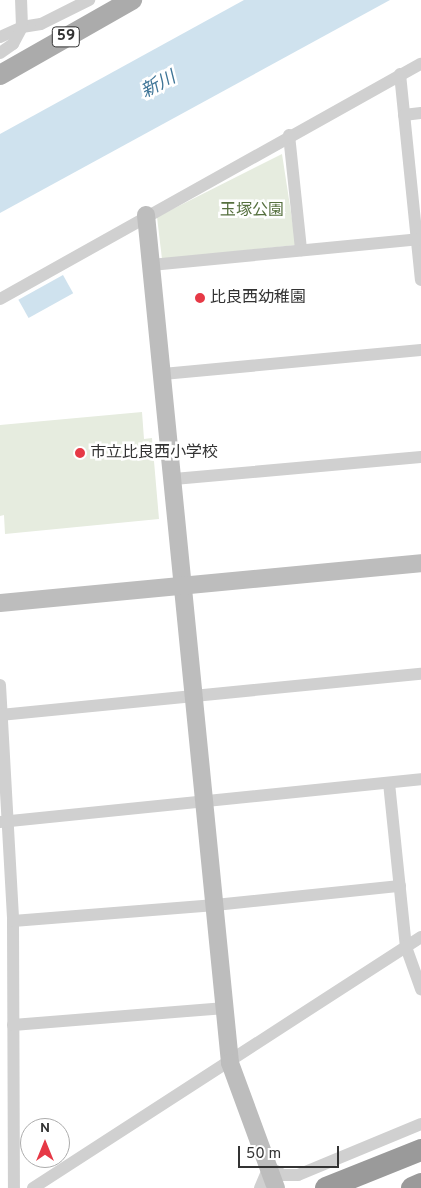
<!DOCTYPE html>
<html>
<head>
<meta charset="utf-8">
<style>
	body { margin:0 }
	#map { position:relative; width:421px; height:1188px; overflow:hidden; background:#fff; font-family:Overpass,"Noto Sans JP",sans-serif }
	div>[style] { position:absolute }
	.green>* { inset:0; background:#e6ecdf }
	.water>* { inset:0; background:#cfe2ee; transform-origin:0 0 }
	.street>* { height:12px; margin:-6px; padding:0 6px; transform-origin:6px; border-radius:6px; background:#d0d0d0 }
	.secondary>* { height:18px; margin:-9px; padding:0 9px; transform-origin:9px; border-radius:9px; background:#bdbdbd }
	.primary>* { height:20px; margin:-10px; padding:0 10px; transform-origin:10px; border-radius:10px; background:#ababab }
	.highway>* { height:22px; margin:-11px; padding:0 11px; transform-origin:11px; border-radius:11px; background:#9a9a9a }
	.dots>* { width:14px; height:14px; translate:-50% -50%; box-sizing:border-box; border:2px solid #fff; border-radius:50% }
	span { translate:-50% -50%; white-space:nowrap; text-align:center; line-height:1.15; -webkit-text-stroke:5px #fff; paint-order:stroke }
	.shield-label span { padding:1px 4px; background:#fff; border:1px solid; border-radius:4px; -webkit-text-stroke-width:0 }
	.shield-label { font-size:15px; color:#333; font-weight:700 }
	.park-label { font-size:16px; color:#56703f }
	.poi-label { font-size:16px; color:#333 }
	.left { translate:0 -50%; text-align:left }
	.water-label { font-size:18px; color:#3f7597; font-style:italic }
	.north { position:absolute; left:20px; top:1118px; width:50px; height:50px; box-sizing:border-box; background:#fff; border:1px solid #adadad; border-radius:50%; rotate:0deg; font-size:14px; font-weight:700; line-height:20px; text-align:center; color:#333 }
	.north::after { content:''; display:block; margin:auto; width:18px; height:22px; background:#e63946; clip-path:polygon(50% 0,100% 100%,50% 72%,0 100%) }
	.scale { position:absolute; left:238px; top:1146px; width:101px; height:22px; box-sizing:border-box; border:2px solid #333; border-top:0; padding-left:6px; font-size:15px; line-height:18px; white-space:nowrap; color:#333; -webkit-text-stroke:4px #fff; paint-order:stroke }
</style>
</head>
<body>
<div id="map">
	<div class="green">
		<i style="clip-path:polygon(282px 154px,296px 245px,162px 259px,157px 217px)"></i>
		<i style="clip-path:polygon(142px 412px,144px 439px,152px 438px,159px 519px,5px 534px,4px 515px,0 516px,0 425px)"></i>
	</div>
	<div class="water">
		<i style="clip-path:polygon(244px 0,390px 0,0 213px,0 134px)"></i>
		<i style="left:63px;top:275px;width:21px;height:51px;rotate:61deg"></i>
	</div>
	<div class="street">
		<i style="left:0;top:37px;width:24px;rotate:-24deg"></i>
		<i style="left:22px;top:27px;width:19px;rotate:-9deg"></i>
		<i style="left:41px;top:24px;width:54px;rotate:-26.6deg"></i>
		<i style="left:0;top:53px;width:16px;rotate:-35deg"></i>
		<i style="left:13px;top:44px;width:19px;rotate:-62deg"></i>
		<i style="left:22px;top:27px;width:27px;rotate:-92deg"></i>
		<i style="left:400px;top:74px;width:207px;rotate:84.2deg"></i>
		<i style="left:404px;top:115px;width:17px;rotate:-7deg"></i>
		<i style="left:289px;top:135px;width:116px;rotate:84deg"></i>
		<i style="left:151px;top:265px;width:271px;rotate:-5.5deg"></i>
		<i style="left:0;top:299px;width:482px;rotate:-29.2deg"></i>
		<i style="left:163px;top:374px;width:259px;rotate:-5.3deg"></i>
		<i style="left:174px;top:479px;width:248px;rotate:-5.1deg"></i>
		<i style="left:0;top:685px;width:236px;rotate:86.8deg"></i>
		<i style="left:13px;top:921px;width:267px;rotate:89.8deg"></i>
		<i style="left:0;top:715px;width:423px;rotate:-5.6deg"></i>
		<i style="left:389px;top:783px;width:165px;rotate:84.1deg"></i>
		<i style="left:406px;top:947px;width:45px;rotate:70.3deg"></i>
		<i style="left:0;top:822px;width:423px;rotate:-5.8deg"></i>
		<i style="left:13px;top:921px;width:203px;rotate:-4.5deg"></i>
		<i style="left:215px;top:905px;width:186px;rotate:-5.9deg"></i>
		<i style="left:13px;top:1025px;width:213px;rotate:-4.6deg"></i>
		<i style="left:33px;top:1188px;width:462px;rotate:-32.9deg"></i>
		<i style="left:260px;top:1188px;width:23px;rotate:-67deg"></i>
		<i style="left:269px;top:1167px;width:16px;rotate:30deg"></i>
		<i style="left:283px;top:1175px;width:15px"></i>
		<i style="left:298px;top:1175px;width:133px;rotate:-22.5deg"></i>
	</div>
	<div class="secondary">
		<i style="left:146px;top:215px;width:852px;rotate:84.34deg"></i>
		<i style="left:230px;top:1063px;width:133px;rotate:69.8deg"></i>
		<i style="left:0;top:603px;width:423px;rotate:-5.4deg"></i>
	</div>
	<div class="primary">
		<i style="left:0;top:75px;width:152px;rotate:-29.6deg"></i>
	</div>
	<div class="highway">
		<i style="left:326px;top:1188px;width:102px;rotate:-21.8deg"></i>
		<i style="left:412px;top:1188px;width:10px;rotate:-24deg"></i>
	</div>
	<div class="dots">
		<i style="left:200px;top:298px;background:#e63946"></i>
		<i style="left:80px;top:453px;background:#e63946"></i>
	</div>
	<div class="shield-label">
		<span style="left:66px;top:37px">59</span>
	</div>
	<div class="park-label">
		<span style="left:252px;top:211px">玉塚公園</span>
	</div>
	<div class="poi-label">
		<span class="left" style="left:210px;top:298px">比良西幼稚園</span>
		<span class="left" style="left:90px;top:453px">市立比良西小学校</span>
	</div>
	<div class="water-label">
		<span style="left:159px;top:86px;rotate:-28deg">新川</span>
	</div>
	<div class="north">N</div>
	<div class="scale">50 m</div>
</div>
</body>
</html>
